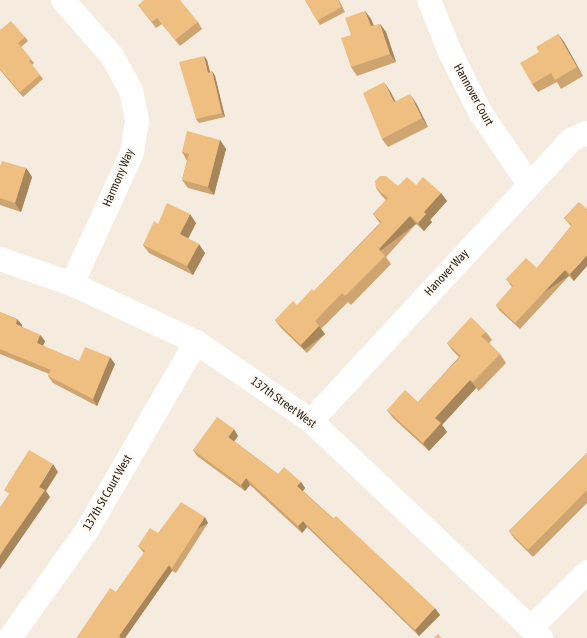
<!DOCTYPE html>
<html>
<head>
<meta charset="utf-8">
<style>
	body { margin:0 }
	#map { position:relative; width:587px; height:638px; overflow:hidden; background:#f5ebde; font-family:"Asap Condensed",sans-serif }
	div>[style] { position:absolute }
	.minor>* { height:24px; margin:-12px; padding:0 12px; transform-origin:12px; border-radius:12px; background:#fff }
	.wall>* { inset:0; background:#cea470 }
	.shaded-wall>* { inset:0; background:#a7865b; transform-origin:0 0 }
	.building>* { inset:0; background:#efbf82 }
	span { translate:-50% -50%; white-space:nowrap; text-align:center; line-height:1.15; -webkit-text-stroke:4px #fff9f1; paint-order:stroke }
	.street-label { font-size:12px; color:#2a2621 }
</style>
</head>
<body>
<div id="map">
	<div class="minor">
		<i style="left:63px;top:0;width:74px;rotate:48.8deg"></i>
		<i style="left:112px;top:56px;width:39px;rotate:61deg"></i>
		<i style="left:131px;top:90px;width:32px;rotate:79deg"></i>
		<i style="left:137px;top:121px;width:32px;rotate:99deg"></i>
		<i style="left:132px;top:153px;width:144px;rotate:114.6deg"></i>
		<i style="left:429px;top:0;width:56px;rotate:68deg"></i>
		<i style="left:450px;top:52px;width:67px;rotate:63.4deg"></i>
		<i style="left:480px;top:112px;width:87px;rotate:55.8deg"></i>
		<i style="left:0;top:259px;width:76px;rotate:19.1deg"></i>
		<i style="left:72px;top:284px;width:137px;rotate:25.1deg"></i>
		<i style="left:196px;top:342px;width:140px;rotate:34.5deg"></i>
		<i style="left:311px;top:421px;width:316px;rotate:43.3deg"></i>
		<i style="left:311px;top:421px;width:383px;rotate:-47.2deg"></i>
		<i style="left:571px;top:140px;width:17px;rotate:-24deg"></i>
		<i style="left:531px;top:628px;width:79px;rotate:-45deg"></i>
		<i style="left:10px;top:638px;width:130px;rotate:-54.4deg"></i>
		<i style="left:86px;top:532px;width:220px;rotate:-59.9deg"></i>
	</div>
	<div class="wall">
		<i style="clip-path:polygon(305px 0,339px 0,345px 12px,320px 25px)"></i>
		<i style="clip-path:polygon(138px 5px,198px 22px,202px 29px,180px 46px,162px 24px,156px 28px)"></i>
		<i style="clip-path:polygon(365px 11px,371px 19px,374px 26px,380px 24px,386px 32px,396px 62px,357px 76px,351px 67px,351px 35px)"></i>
		<i style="clip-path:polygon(0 30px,25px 37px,28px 41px,21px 47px,34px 63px,32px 65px,43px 79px,23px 97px,0 70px)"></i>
		<i style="clip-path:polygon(558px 34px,564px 42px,583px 76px,561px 89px,557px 82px,538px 92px,532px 84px,539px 52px)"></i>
		<i style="clip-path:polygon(204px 56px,207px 60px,210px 72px,212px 71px,215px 76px,225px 117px,199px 123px,196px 119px)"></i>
		<i style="clip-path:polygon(390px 91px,396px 102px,416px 103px,428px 127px,388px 147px,382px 139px)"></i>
		<i style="clip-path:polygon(220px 140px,226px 149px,214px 195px,188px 188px,182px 180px,187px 161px,182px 152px)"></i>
		<i style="clip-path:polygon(0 166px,26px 168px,32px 177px,21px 212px,0 205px)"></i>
		<i style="clip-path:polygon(416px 185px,441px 193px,447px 201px,430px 220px,432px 222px,424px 231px,416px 224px,386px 257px,391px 264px,351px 305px,348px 302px,321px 329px,325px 334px,307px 353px,281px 328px,275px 320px,297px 305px,314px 291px,380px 223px,373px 214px,386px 200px,382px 196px,376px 188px)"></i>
		<i style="clip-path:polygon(579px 202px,574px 281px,569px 276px,520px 329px,500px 311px,496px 305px,512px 287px,506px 279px,537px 268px,571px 226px,564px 218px)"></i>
		<i style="clip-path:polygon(196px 223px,188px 239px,205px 253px,193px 275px,149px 253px,143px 245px,158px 224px)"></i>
		<i style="clip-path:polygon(0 312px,17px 319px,22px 325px,22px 327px,40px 335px,45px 341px,43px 346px,79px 361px,115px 364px,97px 406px,53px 383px,48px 376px,49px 374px,0 354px)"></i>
		<i style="clip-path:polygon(486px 332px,492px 340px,489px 343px,500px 354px,506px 363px,479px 391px,476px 388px,442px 425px,447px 432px,429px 451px,393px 418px,387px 410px,418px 402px,459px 357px,453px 351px,447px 343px)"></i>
		<i style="clip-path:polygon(238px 436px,234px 441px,278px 474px,301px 482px,305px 488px,303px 491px,440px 615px,419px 636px,307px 527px,302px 533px,250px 485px,245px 491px,197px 456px,193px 450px)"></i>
		<i style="clip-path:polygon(587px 453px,587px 503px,533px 557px,514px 538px,509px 531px)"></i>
		<i style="clip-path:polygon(208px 523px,176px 573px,172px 571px,125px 638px,78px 638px,77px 637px,116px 592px,144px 553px,138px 546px,158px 533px)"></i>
	</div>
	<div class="shaded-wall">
		<i style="clip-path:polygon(365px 11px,371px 19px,377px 35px,371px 26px)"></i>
		<i style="clip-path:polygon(380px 24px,386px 32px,396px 62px,390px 54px)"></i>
		<i style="clip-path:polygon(558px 34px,564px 42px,583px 76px,577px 67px)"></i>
		<i style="clip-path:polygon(204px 56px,207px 60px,211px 77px,208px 73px)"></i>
		<i style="clip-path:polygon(212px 71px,215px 76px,225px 117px,222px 113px)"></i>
		<i style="clip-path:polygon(384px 82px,390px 91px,400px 111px,394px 102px)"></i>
		<i style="clip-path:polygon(410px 94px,416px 103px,428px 127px,422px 118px)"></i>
		<i style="clip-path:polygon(220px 140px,226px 149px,214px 195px,208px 187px)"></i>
		<i style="clip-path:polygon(26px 168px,32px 177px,21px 212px,15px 203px)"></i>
		<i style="clip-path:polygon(441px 193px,447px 201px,430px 220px,432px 222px,424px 231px,418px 223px,424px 212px)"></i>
		<i style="clip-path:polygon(190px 214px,196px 223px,186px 243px,180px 234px)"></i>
		<i style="left:410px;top:216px;width:10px;height:45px;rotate:53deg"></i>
		<i style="clip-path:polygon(199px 244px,205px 253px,193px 275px,187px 266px)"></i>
		<i style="clip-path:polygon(587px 255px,587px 266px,574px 281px,570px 274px)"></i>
		<i style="left:565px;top:270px;width:7px;height:73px;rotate:56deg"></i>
		<i style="clip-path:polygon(17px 319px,22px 325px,20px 331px,16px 324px)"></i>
		<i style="left:319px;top:326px;width:10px;height:26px;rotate:53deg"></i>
		<i style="clip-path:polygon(40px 335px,45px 341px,41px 350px,37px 343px)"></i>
		<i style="clip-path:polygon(110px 357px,115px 364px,97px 406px,93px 399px)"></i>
		<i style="clip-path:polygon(470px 380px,476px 388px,442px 425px,447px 432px,429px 451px,423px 443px,435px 418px)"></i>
		<i style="clip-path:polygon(234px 429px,238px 436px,233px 443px,228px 437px)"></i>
		<i style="clip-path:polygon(53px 464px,58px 472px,46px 491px,50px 497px,0 569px,0 555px,39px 487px)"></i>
		<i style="clip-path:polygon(246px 478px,250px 485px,245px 491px,241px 485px)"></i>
		<i style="clip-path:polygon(301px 482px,305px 488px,302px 492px,297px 486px)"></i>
		<i style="left:205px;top:517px;width:7px;height:61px;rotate:63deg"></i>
		<i style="clip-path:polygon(303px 521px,307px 527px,302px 533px,298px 526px)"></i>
		<i style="clip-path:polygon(169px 565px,172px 571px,125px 638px,120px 638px,119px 636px)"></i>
		<i style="clip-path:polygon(435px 608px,440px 615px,419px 636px,415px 630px)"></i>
	</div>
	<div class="building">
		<i style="clip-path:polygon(144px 0,180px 0,198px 22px,175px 40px,157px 18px,152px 22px,138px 5px)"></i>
		<i style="clip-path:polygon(305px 0,338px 0,341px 7px,317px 21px)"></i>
		<i style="clip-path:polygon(365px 11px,371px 26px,380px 24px,390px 54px,351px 67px,341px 38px,351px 35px,345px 18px)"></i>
		<i style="clip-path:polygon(11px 21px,25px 37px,18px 43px,31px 59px,29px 61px,40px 75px,20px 92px,0 69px,0 30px)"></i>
		<i style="clip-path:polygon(558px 34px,577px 67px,555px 80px,551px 73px,532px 84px,520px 63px,539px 52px,536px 47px)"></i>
		<i style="clip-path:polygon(204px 56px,208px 73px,212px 71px,222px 113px,196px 119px,179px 62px)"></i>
		<i style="clip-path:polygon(384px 82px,394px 102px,410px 94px,422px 118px,382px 139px,363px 93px)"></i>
		<i style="clip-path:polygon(187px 131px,220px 140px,208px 187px,182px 180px,189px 154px,182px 152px)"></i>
		<i style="clip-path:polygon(2px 161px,26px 168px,15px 203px,0 198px,0 166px)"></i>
		<i style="clip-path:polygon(380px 176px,386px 176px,398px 186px,407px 177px,416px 185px,423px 177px,441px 193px,424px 212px,426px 214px,418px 223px,410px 216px,379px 249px,385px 256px,345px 296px,342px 293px,315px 321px,319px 326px,301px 345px,275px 320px,293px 301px,297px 305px,312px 289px,314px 291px,382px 222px,373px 214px,388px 198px,376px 188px,375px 181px)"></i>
		<i style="clip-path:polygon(579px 202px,587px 209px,587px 255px,570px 274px,565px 270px,515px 323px,496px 305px,513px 286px,506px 279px,526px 258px,537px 268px,572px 225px,564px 218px)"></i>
		<i style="clip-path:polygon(167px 203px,190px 214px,180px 234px,199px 244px,187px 266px,143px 245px,154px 221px,158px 224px)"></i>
		<i style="clip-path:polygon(0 312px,17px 319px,16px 324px,40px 335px,37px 343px,79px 361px,85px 347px,110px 357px,93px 399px,48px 376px,51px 370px,0 349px)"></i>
		<i style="clip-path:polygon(471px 317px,486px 332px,481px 336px,500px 354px,473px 382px,470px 380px,435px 418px,441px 423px,423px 443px,387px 410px,405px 390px,418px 402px,461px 356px,447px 343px)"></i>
		<i style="clip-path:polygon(217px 417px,234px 429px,228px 437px,278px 474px,284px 467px,301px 482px,297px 486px,333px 519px,336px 516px,435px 608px,415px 630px,303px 521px,298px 526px,246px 478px,241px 485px,193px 450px)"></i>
		<i style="clip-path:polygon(29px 450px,53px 464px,39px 487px,45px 490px,0 555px,0 507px,9px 494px,4px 490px)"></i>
		<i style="clip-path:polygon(587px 453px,587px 490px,528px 550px,509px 531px)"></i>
		<i style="clip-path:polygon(181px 502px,205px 517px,172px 568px,169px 565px,119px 636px,121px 638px,79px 638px,77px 637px,110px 588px,116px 592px,145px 551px,138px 546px,150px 528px,158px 533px)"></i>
		<i style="clip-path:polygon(438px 634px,442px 638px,434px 638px)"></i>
	</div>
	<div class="street-label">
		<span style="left:473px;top:95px;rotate:61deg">Hannover Court</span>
		<span style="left:119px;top:178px;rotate:-67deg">Harmony Way</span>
		<span style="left:447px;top:273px;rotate:-47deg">Hanover Way</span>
		<span style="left:283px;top:403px;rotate:36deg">137th Street West</span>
		<span style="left:108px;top:493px;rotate:-60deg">137th St Court West</span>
	</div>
</div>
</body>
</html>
